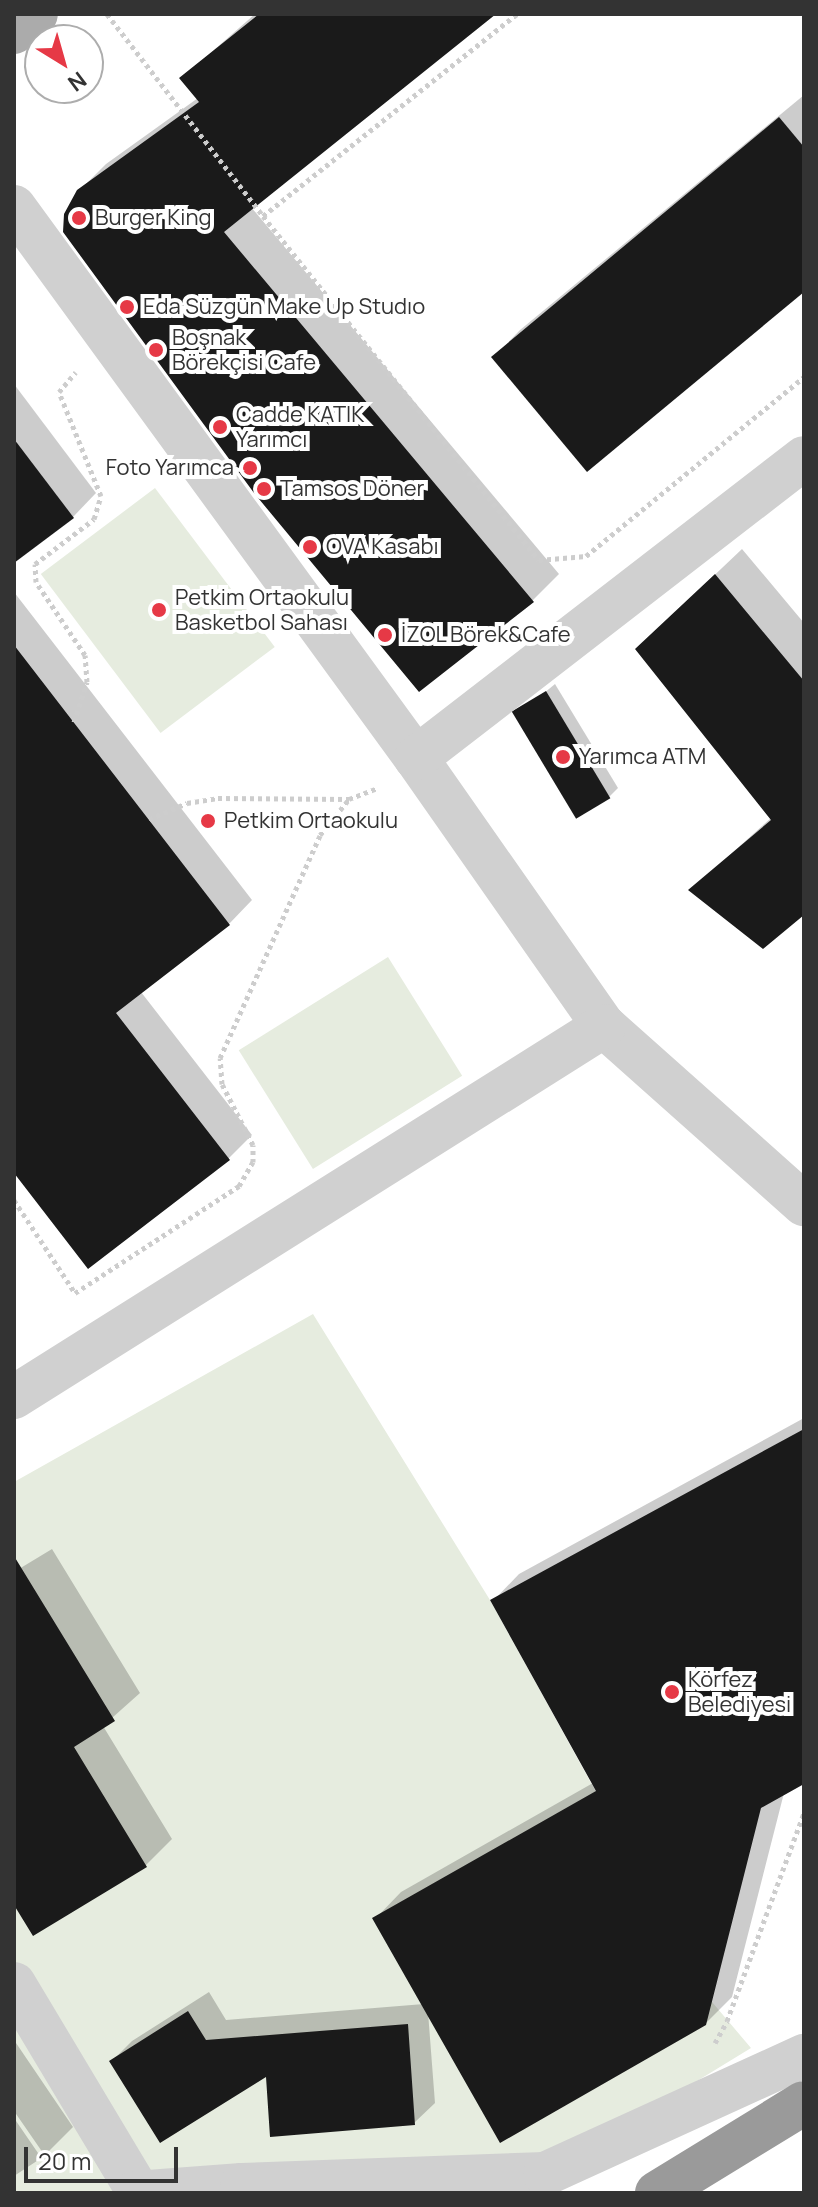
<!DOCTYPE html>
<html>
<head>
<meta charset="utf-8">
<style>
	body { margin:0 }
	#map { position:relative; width:818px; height:2207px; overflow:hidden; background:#fff; font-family:Manrope,sans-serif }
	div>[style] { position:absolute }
	.green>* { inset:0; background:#e6ecdf; transform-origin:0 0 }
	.shadow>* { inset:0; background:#0003 }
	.building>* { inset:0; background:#1a1a1a; transform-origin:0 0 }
	.path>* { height:5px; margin-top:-2.5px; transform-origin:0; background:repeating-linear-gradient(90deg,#cdcdcd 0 4px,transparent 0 8px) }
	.minor>* { height:44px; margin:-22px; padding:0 22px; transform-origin:22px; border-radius:22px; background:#d0d0d0 }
	.major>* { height:44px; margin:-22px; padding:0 22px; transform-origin:22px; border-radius:22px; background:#ababab }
	.highway>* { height:44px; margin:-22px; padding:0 22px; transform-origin:22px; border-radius:22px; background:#9a9a9a }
	.dots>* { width:22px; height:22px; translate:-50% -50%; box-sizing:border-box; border:4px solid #fff; border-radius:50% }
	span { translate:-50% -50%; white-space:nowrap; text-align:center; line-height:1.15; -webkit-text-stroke:8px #fff; paint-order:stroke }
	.poi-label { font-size:22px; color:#333 }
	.left { translate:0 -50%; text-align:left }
	.right { translate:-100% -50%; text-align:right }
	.frame { position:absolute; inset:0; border:16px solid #333; pointer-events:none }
	.north { position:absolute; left:24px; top:24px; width:80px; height:80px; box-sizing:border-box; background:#fff; border:2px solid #adadad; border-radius:50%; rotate:143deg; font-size:22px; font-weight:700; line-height:32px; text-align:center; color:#333 }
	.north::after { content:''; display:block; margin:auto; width:28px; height:36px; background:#e63946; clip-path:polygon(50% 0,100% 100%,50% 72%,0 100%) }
	.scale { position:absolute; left:24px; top:2147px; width:154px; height:36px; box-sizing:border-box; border:4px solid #333; border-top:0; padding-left:10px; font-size:24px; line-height:28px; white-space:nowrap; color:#333; -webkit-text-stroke:6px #fff; paint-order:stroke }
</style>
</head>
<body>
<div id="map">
	<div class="green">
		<i style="left:155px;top:488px;width:199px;height:143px;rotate:53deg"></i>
		<i style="left:388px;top:957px;width:140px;height:176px;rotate:58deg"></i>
		<i style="clip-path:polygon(313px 1314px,490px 1600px,712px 2002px,751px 2048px,545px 2174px,135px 2193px,14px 2193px,14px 1482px)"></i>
	</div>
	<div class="shadow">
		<i style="clip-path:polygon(255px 14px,492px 14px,251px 207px,559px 574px,533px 600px,419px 689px,79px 191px,106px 164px,198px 98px,182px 78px)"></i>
		<i style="clip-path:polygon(804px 95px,804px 289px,494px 357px,520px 330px)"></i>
		<i style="clip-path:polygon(14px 384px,96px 493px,73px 517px,14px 561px)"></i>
		<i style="clip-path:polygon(742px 549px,804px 623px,804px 912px,691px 890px,771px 818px,664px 623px)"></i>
		<i style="clip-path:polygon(14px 592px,252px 900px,229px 924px,141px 992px,252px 1135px,228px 1159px,14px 1169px)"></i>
		<i style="clip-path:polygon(555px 684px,618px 788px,609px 797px,526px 708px)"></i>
		<i style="clip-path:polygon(804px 1418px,804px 1782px,784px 1793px,732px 1997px,705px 2024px,428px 2012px,435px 2103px,414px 2123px,268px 2074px,111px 2062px,132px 2041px,209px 1992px,226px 2020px,424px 2004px,375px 1919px,401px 1892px,593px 1783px,493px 1601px,519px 1574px)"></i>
		<i style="clip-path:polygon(52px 1549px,140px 1693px,103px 1726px,172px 1839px,146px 1865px,14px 1901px,14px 1572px)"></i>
		<i style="clip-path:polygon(14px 2040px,73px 2127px,43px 2157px,14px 2176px,14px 2118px,38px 2153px,43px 2153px,14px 2111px)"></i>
	</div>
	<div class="building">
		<i style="clip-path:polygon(259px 14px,496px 14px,224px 232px,534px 602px,419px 692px,254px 493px,63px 232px,64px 214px,77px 190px,199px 102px,179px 78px)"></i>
		<i style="clip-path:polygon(779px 117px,804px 147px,804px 292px,587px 472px,491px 357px)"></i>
		<i style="clip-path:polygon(14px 439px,74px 518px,14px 563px)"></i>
		<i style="clip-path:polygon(715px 574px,804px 681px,804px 915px,763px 949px,688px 890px,771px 820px,635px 649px)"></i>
		<i style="clip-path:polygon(14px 645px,230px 925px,116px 1013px,230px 1160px,88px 1269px,14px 1173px)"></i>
		<i style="left:546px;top:691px;width:125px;height:40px;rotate:59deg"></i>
		<i style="clip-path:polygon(804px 1429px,804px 1784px,761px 1808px,706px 2025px,500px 2143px,372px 1918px,596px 1791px,490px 1600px)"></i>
		<i style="clip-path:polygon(14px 1556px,115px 1721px,74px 1747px,147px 1867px,33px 1936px,14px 1905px)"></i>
		<i style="clip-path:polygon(188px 2011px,206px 2040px,408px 2024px,415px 2125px,270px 2137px,266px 2077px,160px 2143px,109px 2061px)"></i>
	</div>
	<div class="path">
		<i style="left:107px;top:14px;width:255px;rotate:52.3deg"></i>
		<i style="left:263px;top:216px;width:441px;rotate:51.3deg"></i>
		<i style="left:539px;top:560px;width:47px;rotate:-4.9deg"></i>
		<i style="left:586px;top:556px;width:282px;rotate:-39.4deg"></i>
		<i style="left:263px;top:216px;width:325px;rotate:-38.5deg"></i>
		<i style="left:74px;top:722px;width:42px;rotate:-72deg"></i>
		<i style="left:87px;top:682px;width:27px;rotate:-94deg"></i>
		<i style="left:85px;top:655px;width:88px;rotate:-123.9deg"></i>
		<i style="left:36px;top:582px;width:18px;rotate:-93deg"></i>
		<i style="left:35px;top:564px;width:74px;rotate:-37.3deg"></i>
		<i style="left:94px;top:519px;width:24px;rotate:-73deg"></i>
		<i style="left:101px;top:496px;width:112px;rotate:-112deg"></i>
		<i style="left:59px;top:392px;width:26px;rotate:-50deg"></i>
		<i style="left:149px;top:819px;width:41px;rotate:-22.8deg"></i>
		<i style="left:187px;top:803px;width:31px;rotate:-9deg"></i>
		<i style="left:218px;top:798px;width:131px;rotate:0.4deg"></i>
		<i style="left:349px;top:799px;width:30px;rotate:-21deg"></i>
		<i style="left:14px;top:1200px;width:111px;rotate:56.7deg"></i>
		<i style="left:75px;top:1293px;width:196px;rotate:-33.1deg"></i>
		<i style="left:239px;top:1186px;width:28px;rotate:-60deg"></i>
		<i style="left:253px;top:1162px;width:17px;rotate:-90deg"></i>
		<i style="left:253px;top:1145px;width:68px;rotate:-116.9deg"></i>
		<i style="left:222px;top:1084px;width:26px;rotate:-94deg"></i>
		<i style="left:220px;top:1058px;width:244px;rotate:-65.8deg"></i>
		<i style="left:320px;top:835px;width:46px;rotate:-51.1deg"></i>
		<i style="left:715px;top:2043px;width:25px;rotate:-61deg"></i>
		<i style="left:727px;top:2021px;width:222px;rotate:-69.7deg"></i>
	</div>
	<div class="minor">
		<i style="left:14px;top:207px;width:682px;rotate:53.89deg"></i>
		<i style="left:416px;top:758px;width:327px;rotate:55deg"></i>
		<i style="left:604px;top:1026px;width:268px;rotate:41.7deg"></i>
		<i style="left:416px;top:758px;width:490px;rotate:-37.7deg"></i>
		<i style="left:14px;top:1397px;width:697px;rotate:-32.16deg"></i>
		<i style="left:14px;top:1984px;width:241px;rotate:59.1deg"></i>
		<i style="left:135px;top:2193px;width:107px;rotate:-4.3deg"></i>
		<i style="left:242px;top:2185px;width:303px;rotate:-2.1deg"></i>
		<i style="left:545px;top:2174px;width:285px;rotate:-24.5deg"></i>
	</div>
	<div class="major">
		<i style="left:14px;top:32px;width:28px;rotate:-39deg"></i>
	</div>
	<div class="highway">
		<i style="left:657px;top:2193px;width:172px;rotate:-31.5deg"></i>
	</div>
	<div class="dots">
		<i style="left:79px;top:218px;background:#e63946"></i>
		<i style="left:127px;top:307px;background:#e63946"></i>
		<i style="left:156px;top:350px;background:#e63946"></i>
		<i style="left:220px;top:427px;background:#e63946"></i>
		<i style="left:250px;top:468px;background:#e63946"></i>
		<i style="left:264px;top:489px;background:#e63946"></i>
		<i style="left:310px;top:547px;background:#e63946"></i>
		<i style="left:159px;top:610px;background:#e63946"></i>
		<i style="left:385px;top:635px;background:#e63946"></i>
		<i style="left:563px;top:757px;background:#e63946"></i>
		<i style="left:208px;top:821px;background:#e63946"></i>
		<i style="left:672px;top:1692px;background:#e63946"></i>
	</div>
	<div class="poi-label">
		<span class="left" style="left:95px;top:218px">Burger King</span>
		<span class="left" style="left:143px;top:307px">Eda Süzgün Make Up Studıo</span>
		<span class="left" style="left:172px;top:350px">Boşnak<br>Börekçisi Cafe</span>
		<span class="left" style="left:236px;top:427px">Cadde KATIK<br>Yarımcı</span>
		<span class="right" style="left:234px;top:468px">Foto Yarımca</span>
		<span class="left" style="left:280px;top:489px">Tamsos Döner</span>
		<span class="left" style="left:326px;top:547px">OVA Kasabı</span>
		<span class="left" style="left:175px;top:610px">Petkim Ortaokulu<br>Basketbol Sahası</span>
		<span class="left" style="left:401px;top:635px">İZOL Börek&amp;Cafe</span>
		<span class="left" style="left:579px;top:757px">Yarımca ATM</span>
		<span class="left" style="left:224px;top:821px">Petkim Ortaokulu</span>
		<span class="left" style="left:688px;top:1692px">Körfez<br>Belediyesi</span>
	</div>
	<div class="frame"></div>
	<div class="north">N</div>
	<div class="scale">20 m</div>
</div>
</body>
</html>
